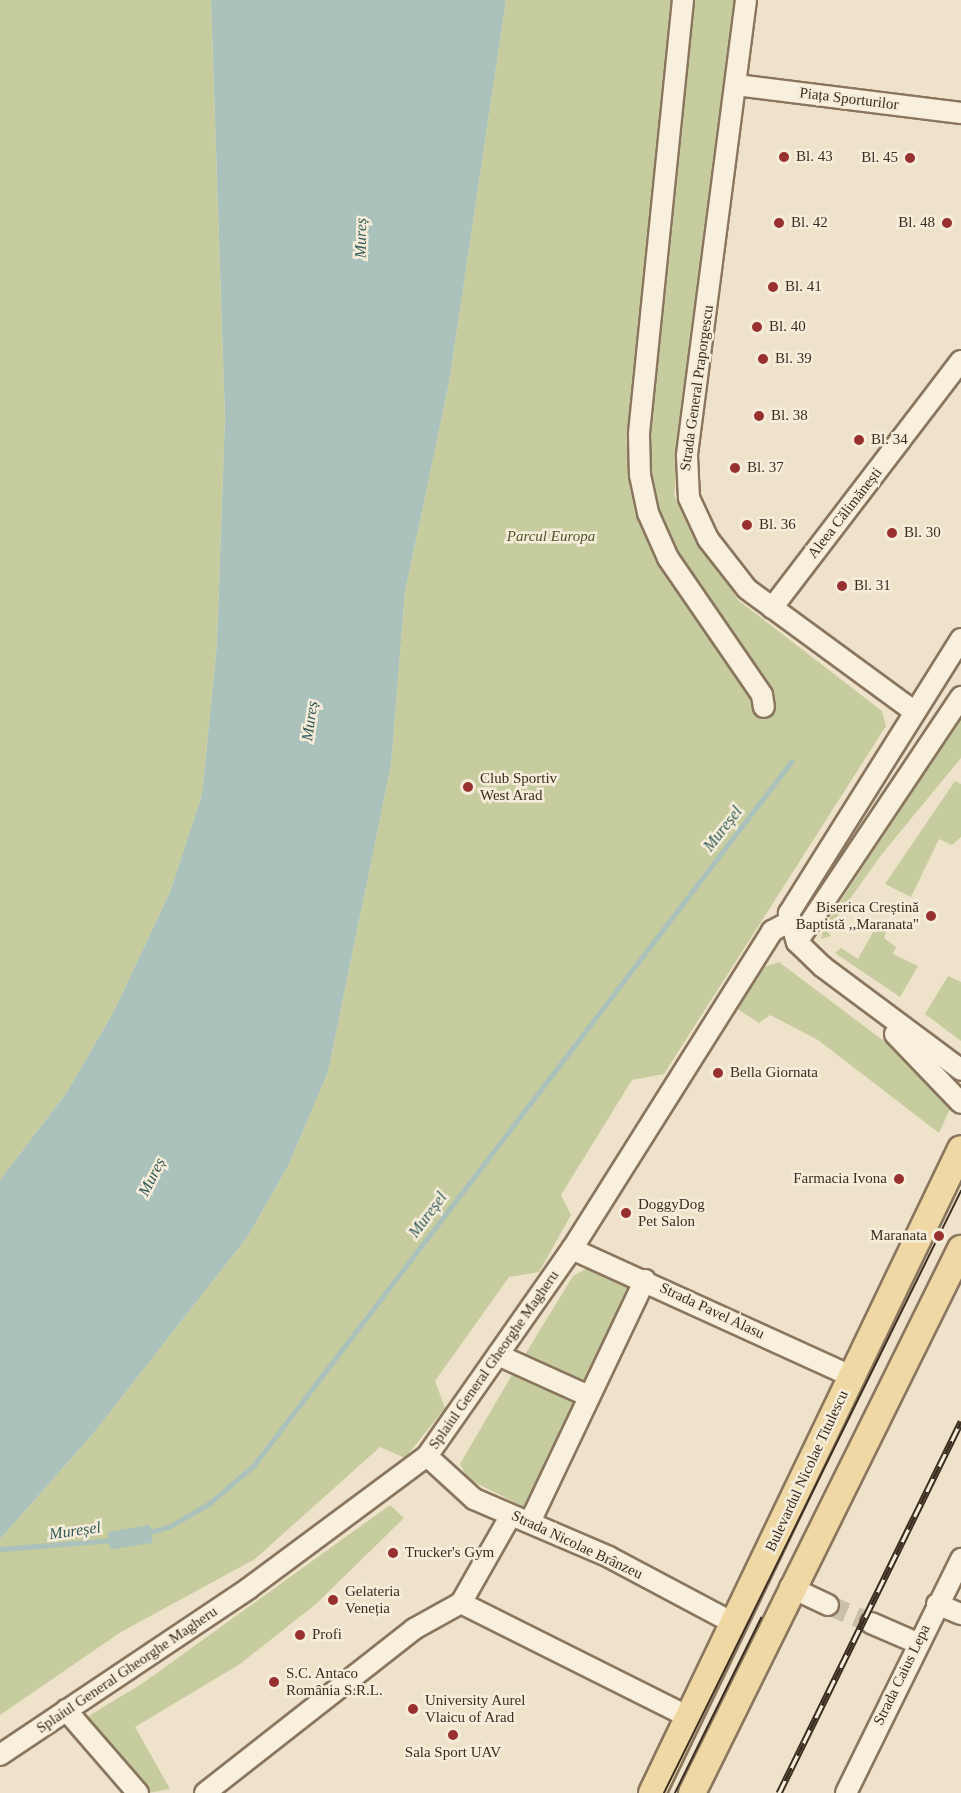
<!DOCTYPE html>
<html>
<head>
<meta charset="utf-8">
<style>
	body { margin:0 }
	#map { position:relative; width:961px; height:1793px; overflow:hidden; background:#eee3ca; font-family:"Times New Roman",serif }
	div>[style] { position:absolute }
	.green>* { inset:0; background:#c6cc9d }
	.water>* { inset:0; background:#aac2bb; transform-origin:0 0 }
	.stream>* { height:4.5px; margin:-2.25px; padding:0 2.25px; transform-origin:2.25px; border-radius:2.25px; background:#aac2bb }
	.minor-tunnel>* { height:20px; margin-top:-10px; transform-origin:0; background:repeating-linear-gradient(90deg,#cabfa8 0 20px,transparent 0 30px) }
	.roads { filter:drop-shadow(2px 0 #8a765e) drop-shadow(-2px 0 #8a765e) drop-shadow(0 2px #8a765e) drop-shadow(0 -2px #8a765e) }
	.minor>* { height:20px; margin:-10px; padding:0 10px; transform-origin:10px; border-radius:10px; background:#f8f0dd }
	.major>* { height:26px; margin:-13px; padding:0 13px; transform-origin:13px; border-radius:13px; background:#efd8a4 }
	.tram>* { height:1.5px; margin:-0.75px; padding:0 0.75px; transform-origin:0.75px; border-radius:0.75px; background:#3b2e21 }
	.rail>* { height:7px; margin-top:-3.5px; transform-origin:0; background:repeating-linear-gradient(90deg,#f5edd9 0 14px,#3b2e21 0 28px); box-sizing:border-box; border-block:2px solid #3b2e21 }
	.dots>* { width:16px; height:16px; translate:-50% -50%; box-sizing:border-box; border:3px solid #f5edd9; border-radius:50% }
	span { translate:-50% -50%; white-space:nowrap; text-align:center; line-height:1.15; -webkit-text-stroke:5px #f5edd9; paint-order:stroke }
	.street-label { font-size:15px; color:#3b2e21 }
	.poi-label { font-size:15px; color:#3b2e21 }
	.left { translate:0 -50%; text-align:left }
	.right { translate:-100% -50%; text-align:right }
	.park-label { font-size:15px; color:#4b5728; font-style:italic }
	.water-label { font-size:16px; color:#315a58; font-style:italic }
</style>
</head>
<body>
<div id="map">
	<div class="green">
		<i style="clip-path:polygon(0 0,211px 0,225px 418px,217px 643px,202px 795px,170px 892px,114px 1011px,67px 1092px,0 1180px)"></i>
		<i style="clip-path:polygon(506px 0,738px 0,674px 495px,738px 600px,882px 711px,886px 726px,664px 1074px,632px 1080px,561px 1195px,571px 1215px,539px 1272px,509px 1277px,435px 1381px,445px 1408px,405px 1458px,380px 1447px,255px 1559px,121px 1632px,0 1715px,0 1539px,92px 1435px,248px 1236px,288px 1166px,328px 1072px,391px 765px,405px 592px,449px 383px)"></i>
		<i style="clip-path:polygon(961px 718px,961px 758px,882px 854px,827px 931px,831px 936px,821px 939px,824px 926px)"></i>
		<i style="clip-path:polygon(955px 781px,961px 784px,961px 837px,952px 845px,939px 839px,911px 897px,885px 884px)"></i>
		<i style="clip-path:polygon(884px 791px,888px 794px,810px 912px,824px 879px)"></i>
		<i style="clip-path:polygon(877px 925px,887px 929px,884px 938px,896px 947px,893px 954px,918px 966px,900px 997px,835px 953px,841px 948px,858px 959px)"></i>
		<i style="clip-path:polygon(779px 962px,905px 1057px,951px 1107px,939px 1133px,818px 1040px,770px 1015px,759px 1023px,736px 1008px,761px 968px)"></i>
		<i style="clip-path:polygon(948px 976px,961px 982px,961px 1041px,925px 1014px)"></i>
		<i style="clip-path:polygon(593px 1265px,637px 1286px,587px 1391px,521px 1361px,573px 1276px)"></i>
		<i style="clip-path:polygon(516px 1368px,583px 1398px,530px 1510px,468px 1479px,460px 1464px)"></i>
		<i style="clip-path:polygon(390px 1505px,404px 1518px,316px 1604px,240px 1664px,135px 1727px,170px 1789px,148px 1793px,87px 1717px,143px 1683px)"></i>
	</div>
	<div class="water">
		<i style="clip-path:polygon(211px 0,506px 0,449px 383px,405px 592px,391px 765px,328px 1072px,288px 1166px,248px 1236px,92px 1435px,0 1539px,0 1180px,67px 1092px,114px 1011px,170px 892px,202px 795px,217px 643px,225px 418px)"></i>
		<i style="left:150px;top:1525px;width:18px;height:43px;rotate:81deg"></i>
	</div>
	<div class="stream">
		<i style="left:146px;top:1533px;width:24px;rotate:-15deg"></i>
		<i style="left:169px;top:1527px;width:48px;rotate:-30.3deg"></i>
		<i style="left:210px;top:1503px;width:58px;rotate:-40.8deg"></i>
		<i style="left:254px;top:1465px;width:885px;rotate:-52.62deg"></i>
		<i style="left:0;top:1549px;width:114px;rotate:-4.5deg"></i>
	</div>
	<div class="minor-tunnel">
		<i style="left:828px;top:1605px;width:47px;rotate:22.7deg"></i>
	</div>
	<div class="roads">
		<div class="minor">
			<i style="left:683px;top:0;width:437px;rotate:95.8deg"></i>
			<i style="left:639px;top:435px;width:40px;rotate:88.6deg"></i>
			<i style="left:640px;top:475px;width:39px;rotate:78deg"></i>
			<i style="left:648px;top:513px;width:49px;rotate:66deg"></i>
			<i style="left:668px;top:558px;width:166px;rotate:55.5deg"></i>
			<i style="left:762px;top:695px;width:12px;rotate:81deg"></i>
			<i style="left:746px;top:0;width:460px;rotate:97.4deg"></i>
			<i style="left:687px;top:456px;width:42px;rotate:87.3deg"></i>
			<i style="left:689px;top:498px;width:45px;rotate:65.1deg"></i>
			<i style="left:708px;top:539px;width:63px;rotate:52deg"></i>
			<i style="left:747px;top:589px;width:208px;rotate:36.2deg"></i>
			<i style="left:736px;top:85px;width:227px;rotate:7.1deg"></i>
			<i style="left:772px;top:608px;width:311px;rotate:-52.6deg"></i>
			<i style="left:961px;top:639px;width:324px;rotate:122.1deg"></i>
			<i style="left:789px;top:913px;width:30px;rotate:75deg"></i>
			<i style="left:797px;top:942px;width:36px;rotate:44deg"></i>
			<i style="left:823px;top:967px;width:172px;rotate:36.7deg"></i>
			<i style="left:797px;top:942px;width:295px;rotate:-56.2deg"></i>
			<i style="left:895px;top:1034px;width:95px;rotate:46.3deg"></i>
			<i style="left:572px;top:1249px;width:307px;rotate:24.5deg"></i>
			<i style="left:498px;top:1355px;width:100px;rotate:24.3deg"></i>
			<i style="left:427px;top:1456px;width:64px;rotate:42.5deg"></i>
			<i style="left:474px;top:1499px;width:147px;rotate:23.2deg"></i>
			<i style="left:609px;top:1557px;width:143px;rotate:28deg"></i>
			<i style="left:530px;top:1522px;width:268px;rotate:-64.6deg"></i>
			<i style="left:790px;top:1587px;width:42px;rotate:25.3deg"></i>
			<i style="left:461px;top:1603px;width:257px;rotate:26.6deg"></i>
			<i style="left:937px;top:1604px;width:26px;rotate:23deg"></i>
			<i style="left:871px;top:1623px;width:50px;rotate:23.5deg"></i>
			<i style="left:66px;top:1710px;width:110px;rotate:49.1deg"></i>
			<i style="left:0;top:1755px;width:300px;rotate:-33.8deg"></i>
			<i style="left:249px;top:1588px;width:222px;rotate:-36.6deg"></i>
			<i style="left:427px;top:1456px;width:253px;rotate:-55deg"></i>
			<i style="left:572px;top:1249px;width:376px;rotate:-57.8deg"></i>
			<i style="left:772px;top:931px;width:19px;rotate:-28deg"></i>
			<i style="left:205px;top:1793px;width:266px;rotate:-38.1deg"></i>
			<i style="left:414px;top:1629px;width:54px;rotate:-29deg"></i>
			<i style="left:461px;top:1603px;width:101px;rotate:-60.4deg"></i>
			<i style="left:846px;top:1793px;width:261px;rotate:-63.8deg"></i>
		</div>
		<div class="major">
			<i style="left:652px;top:1793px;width:714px;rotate:-64.37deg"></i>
			<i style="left:692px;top:1793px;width:607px;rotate:-63.69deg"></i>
		</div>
	</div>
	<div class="tram">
		<i style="left:664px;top:1793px;width:671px;rotate:-63.74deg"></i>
		<i style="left:675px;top:1793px;width:195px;rotate:-63.8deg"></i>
	</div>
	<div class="rail">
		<i style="left:779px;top:1793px;width:414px;rotate:-63.9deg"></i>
	</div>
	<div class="dots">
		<i style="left:784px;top:157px;background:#983030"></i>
		<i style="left:910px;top:158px;background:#983030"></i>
		<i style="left:779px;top:223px;background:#983030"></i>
		<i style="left:947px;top:223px;background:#983030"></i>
		<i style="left:773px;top:287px;background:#983030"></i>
		<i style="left:757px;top:327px;background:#983030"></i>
		<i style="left:763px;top:359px;background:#983030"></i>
		<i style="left:759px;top:416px;background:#983030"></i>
		<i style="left:859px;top:440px;background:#983030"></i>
		<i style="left:735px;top:468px;background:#983030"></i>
		<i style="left:747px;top:525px;background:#983030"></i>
		<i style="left:892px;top:533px;background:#983030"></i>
		<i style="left:842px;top:586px;background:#983030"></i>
		<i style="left:468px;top:787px;background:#983030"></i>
		<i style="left:931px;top:916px;background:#983030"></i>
		<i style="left:718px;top:1073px;background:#983030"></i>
		<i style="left:899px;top:1179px;background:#983030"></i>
		<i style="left:626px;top:1213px;background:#983030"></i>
		<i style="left:939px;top:1236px;background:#983030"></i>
		<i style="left:393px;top:1553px;background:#983030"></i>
		<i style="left:333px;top:1600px;background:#983030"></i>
		<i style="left:300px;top:1635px;background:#983030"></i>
		<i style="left:274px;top:1682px;background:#983030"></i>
		<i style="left:413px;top:1709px;background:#983030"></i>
		<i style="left:453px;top:1735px;background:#983030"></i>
	</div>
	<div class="street-label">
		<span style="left:849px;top:99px;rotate:7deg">Piața Sporturilor</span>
		<span style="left:697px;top:388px;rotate:-82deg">Strada General Praporgescu</span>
		<span style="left:845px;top:513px;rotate:-52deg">Aleea Călimănești</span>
		<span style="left:712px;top:1311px;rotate:25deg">Strada Pavel Alasu</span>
		<span style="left:494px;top:1360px;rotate:-55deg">Splaiul General Gheorghe Magheru</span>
		<span style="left:807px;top:1471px;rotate:-65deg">Bulevardul Nicolae Titulescu</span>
		<span style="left:577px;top:1545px;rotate:25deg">Strada Nicolae Brânzeu</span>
		<span style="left:127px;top:1670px;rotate:-34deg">Splaiul General Gheorghe Magheru</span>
		<span style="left:902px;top:1675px;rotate:-64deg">Strada Caius Lepa</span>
	</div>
	<div class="poi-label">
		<span class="left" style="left:796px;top:157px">Bl. 43</span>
		<span class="right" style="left:898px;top:158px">Bl. 45</span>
		<span class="left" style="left:791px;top:223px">Bl. 42</span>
		<span class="right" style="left:935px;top:223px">Bl. 48</span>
		<span class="left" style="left:785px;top:287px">Bl. 41</span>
		<span class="left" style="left:769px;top:327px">Bl. 40</span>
		<span class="left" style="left:775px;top:359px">Bl. 39</span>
		<span class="left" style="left:771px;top:416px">Bl. 38</span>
		<span class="left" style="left:871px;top:440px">Bl. 34</span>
		<span class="left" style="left:747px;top:468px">Bl. 37</span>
		<span class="left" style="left:759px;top:525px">Bl. 36</span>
		<span class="left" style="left:904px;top:533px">Bl. 30</span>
		<span class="left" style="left:854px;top:586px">Bl. 31</span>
		<span class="left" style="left:480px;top:787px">Club Sportiv<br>West Arad</span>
		<span class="right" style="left:919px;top:916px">Biserica Creștină<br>Baptistă ,,Maranata"</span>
		<span class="left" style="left:730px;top:1073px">Bella Giornata</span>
		<span class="right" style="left:887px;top:1179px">Farmacia Ivona</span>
		<span class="left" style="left:638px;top:1213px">DoggyDog<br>Pet Salon</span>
		<span class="right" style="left:927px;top:1236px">Maranata</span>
		<span class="left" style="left:405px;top:1553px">Trucker's Gym</span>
		<span class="left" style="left:345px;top:1600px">Gelateria<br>Veneția</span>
		<span class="left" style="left:312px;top:1635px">Profi</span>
		<span class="left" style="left:286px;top:1682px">S.C. Antaco<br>România S.R.L.</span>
		<span class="left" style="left:425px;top:1709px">University Aurel<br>Vlaicu of Arad</span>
		<span style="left:453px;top:1753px">Sala Sport UAV</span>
	</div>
	<div class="park-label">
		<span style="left:551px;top:537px">Parcul Europa</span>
	</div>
	<div class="water-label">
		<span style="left:361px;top:238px;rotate:-89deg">Mureș</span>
		<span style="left:310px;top:721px;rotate:-82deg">Mureș</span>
		<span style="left:723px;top:829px;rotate:-52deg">Mureșel</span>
		<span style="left:152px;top:1177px;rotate:-63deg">Mureș</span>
		<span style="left:428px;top:1215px;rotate:-53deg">Mureșel</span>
		<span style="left:75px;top:1531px;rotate:-8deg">Mureșel</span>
	</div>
</div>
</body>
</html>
